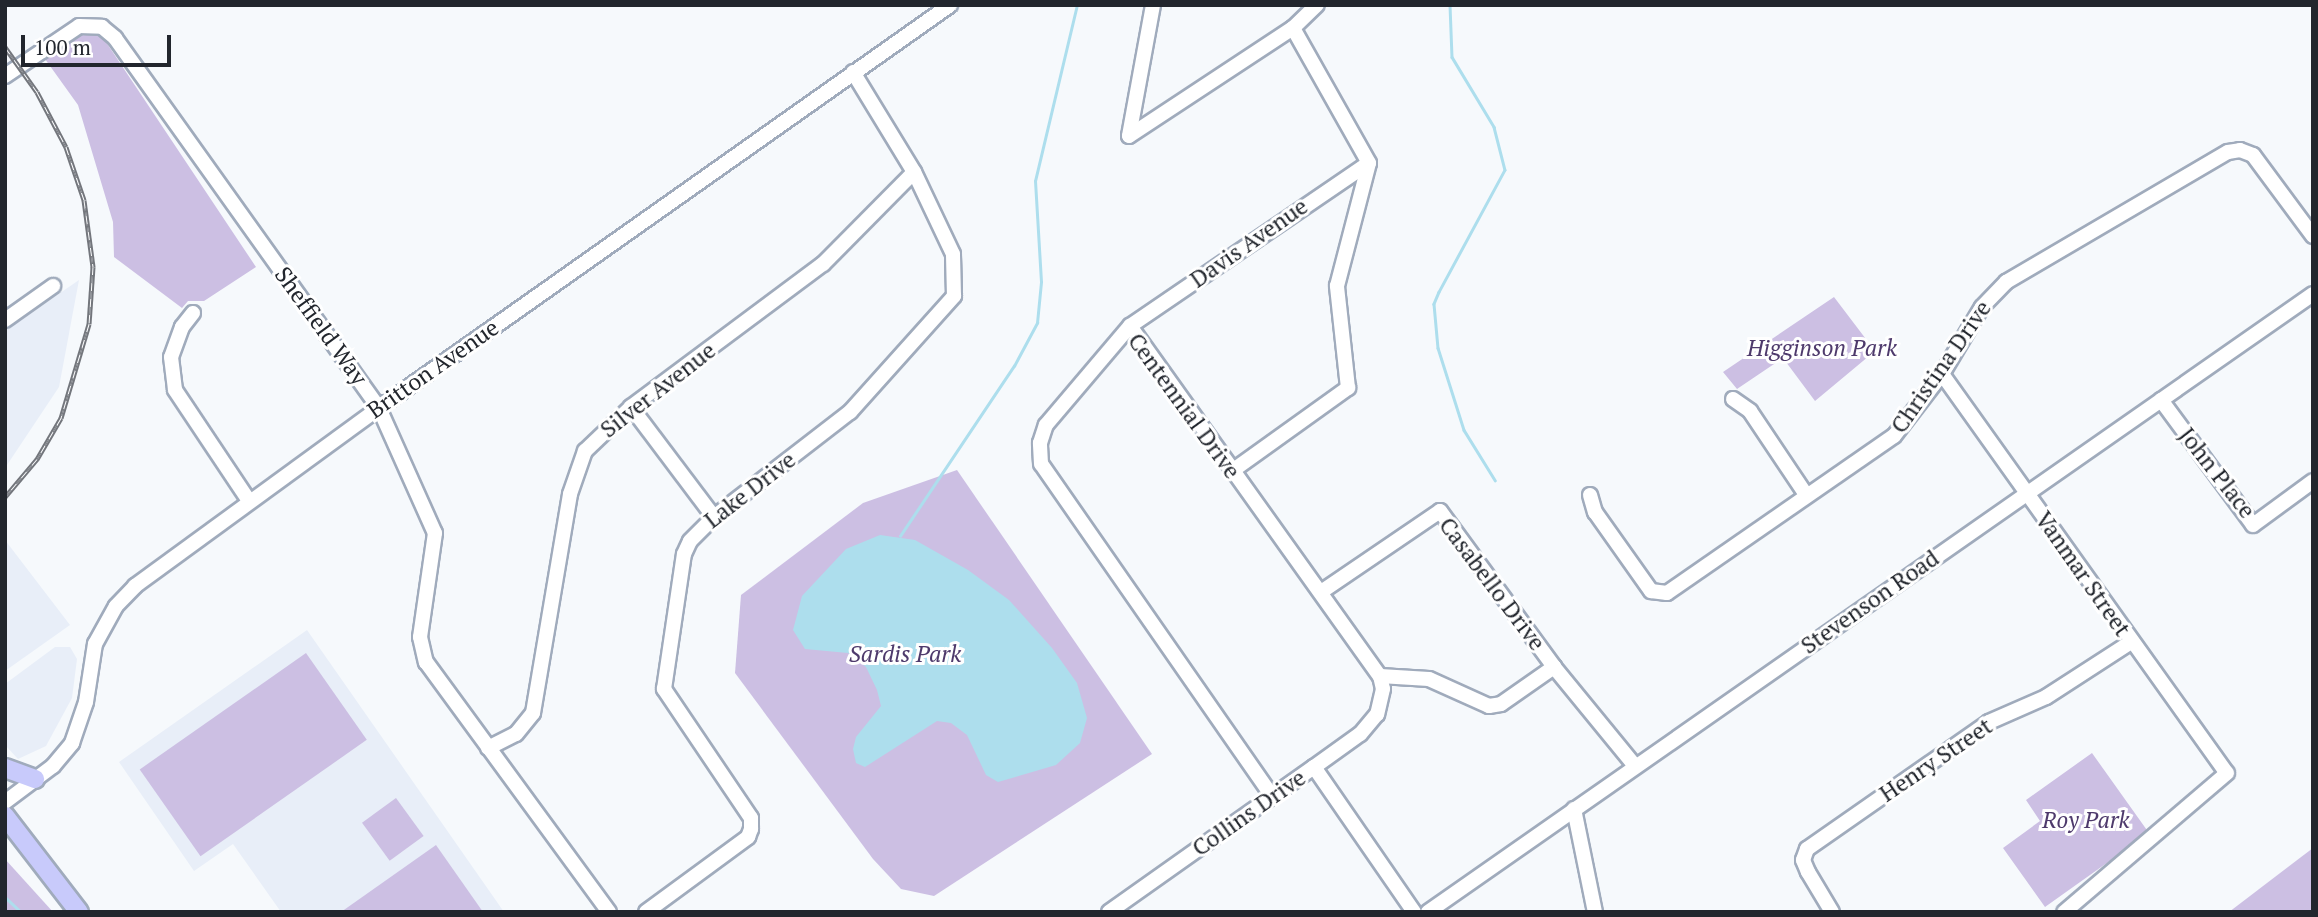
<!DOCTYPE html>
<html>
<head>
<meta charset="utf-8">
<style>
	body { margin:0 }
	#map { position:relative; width:2318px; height:917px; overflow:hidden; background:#f6f9fc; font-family:"PT Serif",serif }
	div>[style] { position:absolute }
	.built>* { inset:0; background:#e8eef8 }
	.green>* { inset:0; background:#ccbfe3; transform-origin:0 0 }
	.water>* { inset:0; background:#addeed }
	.stream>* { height:2.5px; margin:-1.25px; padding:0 1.25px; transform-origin:1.25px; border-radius:1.25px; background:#addeed }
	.roads { filter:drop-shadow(2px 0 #a0abbc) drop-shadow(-2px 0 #a0abbc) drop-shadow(0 2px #a0abbc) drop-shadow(0 -2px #a0abbc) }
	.minor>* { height:14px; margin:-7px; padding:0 7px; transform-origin:7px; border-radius:7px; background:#fff }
	.major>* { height:18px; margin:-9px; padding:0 9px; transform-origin:9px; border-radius:9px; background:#c8cafb }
	.rail>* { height:5px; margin-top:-2.5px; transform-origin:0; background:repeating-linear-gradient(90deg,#fff 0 8px,#73767c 0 16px); box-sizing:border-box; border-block:2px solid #73767c }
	span { translate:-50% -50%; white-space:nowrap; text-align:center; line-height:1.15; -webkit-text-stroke:6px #fff; paint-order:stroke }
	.street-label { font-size:23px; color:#22262d }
	.park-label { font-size:23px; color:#4e3a6c; font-style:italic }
	.frame { position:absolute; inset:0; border:7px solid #22262d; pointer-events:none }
	.scale { position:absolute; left:21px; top:35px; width:150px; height:32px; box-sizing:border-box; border:4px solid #22262d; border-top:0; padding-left:9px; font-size:21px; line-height:24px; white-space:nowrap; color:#22262d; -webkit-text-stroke:5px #fff; paint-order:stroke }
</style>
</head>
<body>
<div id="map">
	<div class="built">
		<i style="clip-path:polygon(79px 280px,59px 387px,5px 468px,5px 331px)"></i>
		<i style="clip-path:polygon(5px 540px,70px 625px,5px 671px)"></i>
		<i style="clip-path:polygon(307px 630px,504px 912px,281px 912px,233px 844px,194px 871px,119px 762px)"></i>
		<i style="clip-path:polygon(55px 647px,70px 647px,77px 659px,72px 698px,46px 746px,18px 759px,5px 745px,5px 684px)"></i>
	</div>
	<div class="green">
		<i style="clip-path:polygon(83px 32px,100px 33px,256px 267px,204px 301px,188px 301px,182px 308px,114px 257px,113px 222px,78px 105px,45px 59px)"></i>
		<i style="clip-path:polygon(1834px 297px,1875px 351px,1815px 401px,1783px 358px,1737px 389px,1723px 372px)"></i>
		<i style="clip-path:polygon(957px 470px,1152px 754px,934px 896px,901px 889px,873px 859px,735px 673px,741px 595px,863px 503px)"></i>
		<i style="left:306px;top:653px;width:106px;height:203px;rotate:55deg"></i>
		<i style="clip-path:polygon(2092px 753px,2149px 833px,2045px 907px,2003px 848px,2040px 821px,2026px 800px)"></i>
		<i style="left:396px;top:798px;width:47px;height:42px;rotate:54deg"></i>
		<i style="clip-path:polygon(436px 845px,483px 912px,341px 912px)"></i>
		<i style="clip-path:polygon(2313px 848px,2313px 912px,2229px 912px)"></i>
		<i style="clip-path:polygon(5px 859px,53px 912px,5px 912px)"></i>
	</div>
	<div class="water">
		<i style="clip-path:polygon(880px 535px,915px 540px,968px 570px,1009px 600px,1052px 648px,1077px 683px,1087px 718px,1080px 743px,1056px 765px,998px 782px,986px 775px,967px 735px,951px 723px,937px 721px,865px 767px,856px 763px,853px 749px,856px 737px,881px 706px,877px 690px,866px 667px,848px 653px,805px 649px,793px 630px,802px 596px,846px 549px)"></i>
	</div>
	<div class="stream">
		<i style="left:1450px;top:5px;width:52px;rotate:87.8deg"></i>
		<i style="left:1452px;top:57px;width:82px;rotate:59deg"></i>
		<i style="left:1494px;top:127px;width:44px;rotate:75.7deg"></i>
		<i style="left:1505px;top:170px;width:139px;rotate:118.4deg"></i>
		<i style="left:1439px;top:292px;width:13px;rotate:113deg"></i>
		<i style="left:1434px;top:304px;width:44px;rotate:84.8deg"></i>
		<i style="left:1438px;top:348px;width:86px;rotate:72.4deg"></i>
		<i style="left:1464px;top:430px;width:59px;rotate:58.2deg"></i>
		<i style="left:900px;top:536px;width:205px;rotate:-56.2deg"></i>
		<i style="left:1014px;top:366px;width:49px;rotate:-61.9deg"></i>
		<i style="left:1037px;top:323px;width:41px;rotate:-84.4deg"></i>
		<i style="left:1041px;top:282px;width:101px;rotate:-93.4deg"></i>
		<i style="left:1035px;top:181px;width:181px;rotate:-76.6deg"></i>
		<i style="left:5px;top:897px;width:22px;rotate:43deg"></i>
	</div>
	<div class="roads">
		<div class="minor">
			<i style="left:1153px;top:5px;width:133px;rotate:100.4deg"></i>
			<i style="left:1129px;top:136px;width:196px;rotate:-33.4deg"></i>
			<i style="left:1293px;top:28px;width:33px;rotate:-44deg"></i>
			<i style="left:5px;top:76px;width:89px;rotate:-34deg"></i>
			<i style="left:79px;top:26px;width:23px;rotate:2deg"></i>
			<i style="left:102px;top:27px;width:17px;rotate:40deg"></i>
			<i style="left:115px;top:38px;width:455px;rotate:54.5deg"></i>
			<i style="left:379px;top:408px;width:137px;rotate:65.9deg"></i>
			<i style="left:435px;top:533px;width:105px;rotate:98.2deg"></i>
			<i style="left:420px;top:637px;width:26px;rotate:77deg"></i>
			<i style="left:426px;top:662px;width:310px;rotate:53.8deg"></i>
			<i style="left:193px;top:313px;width:18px;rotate:128deg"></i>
			<i style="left:182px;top:327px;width:32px;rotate:110deg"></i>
			<i style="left:171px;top:357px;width:33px;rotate:83deg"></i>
			<i style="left:175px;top:390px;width:133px;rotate:56.3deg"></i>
			<i style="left:5px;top:320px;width:59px;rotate:-35.3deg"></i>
			<i style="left:1130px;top:326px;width:289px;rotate:-34.3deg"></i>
			<i style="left:1942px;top:374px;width:490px;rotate:54.5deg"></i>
			<i style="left:2227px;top:773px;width:214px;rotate:139.5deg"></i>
			<i style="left:1733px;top:399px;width:21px;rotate:35deg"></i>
			<i style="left:1750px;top:411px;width:102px;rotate:56.2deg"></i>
			<i style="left:2161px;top:400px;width:155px;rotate:53.6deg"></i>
			<i style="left:2253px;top:525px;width:74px;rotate:-36.3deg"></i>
			<i style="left:631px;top:407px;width:138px;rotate:53deg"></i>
			<i style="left:1232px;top:471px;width:143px;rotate:-35.6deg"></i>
			<i style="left:1348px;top:388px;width:103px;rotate:-96.2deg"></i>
			<i style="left:1337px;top:286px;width:127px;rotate:-75.4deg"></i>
			<i style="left:1369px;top:163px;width:155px;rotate:-119.4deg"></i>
			<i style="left:1590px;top:495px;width:18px;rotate:74deg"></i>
			<i style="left:1595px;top:512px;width:97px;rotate:54.7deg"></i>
			<i style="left:1651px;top:591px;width:16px;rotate:7deg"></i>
			<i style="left:1667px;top:593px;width:276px;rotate:-34.7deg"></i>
			<i style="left:1894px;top:436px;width:78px;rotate:-52.3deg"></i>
			<i style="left:1942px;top:374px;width:78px;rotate:-59.2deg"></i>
			<i style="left:1982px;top:307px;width:35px;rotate:-46deg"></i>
			<i style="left:2006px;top:282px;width:257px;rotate:-30.4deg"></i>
			<i style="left:2228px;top:152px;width:12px;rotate:-9deg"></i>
			<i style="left:2240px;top:150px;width:14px;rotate:21deg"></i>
			<i style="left:2253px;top:155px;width:101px;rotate:53.5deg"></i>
			<i style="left:1321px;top:592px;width:144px;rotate:-34.2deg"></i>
			<i style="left:1440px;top:511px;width:193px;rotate:53.8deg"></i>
			<i style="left:1554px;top:667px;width:128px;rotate:50.7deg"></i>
			<i style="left:1380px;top:676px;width:49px;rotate:3.5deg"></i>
			<i style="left:1429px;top:679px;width:66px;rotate:24.2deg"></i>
			<i style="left:1489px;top:706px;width:12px;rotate:-9deg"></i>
			<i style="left:1501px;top:704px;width:65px;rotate:-34.9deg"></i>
			<i style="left:488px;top:748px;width:31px;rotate:-27deg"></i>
			<i style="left:516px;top:734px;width:27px;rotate:-51deg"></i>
			<i style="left:533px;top:713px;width:222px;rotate:-80.4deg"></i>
			<i style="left:570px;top:494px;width:46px;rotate:-70.8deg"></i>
			<i style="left:585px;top:451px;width:64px;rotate:-43.7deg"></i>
			<i style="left:631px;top:407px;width:239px;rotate:-36.7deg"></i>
			<i style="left:823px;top:264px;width:129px;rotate:-45.3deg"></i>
			<i style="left:1272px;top:796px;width:404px;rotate:-124.8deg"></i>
			<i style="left:1041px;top:464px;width:21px;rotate:-93deg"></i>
			<i style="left:1040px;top:443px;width:19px;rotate:-72deg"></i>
			<i style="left:1046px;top:425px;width:130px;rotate:-49.7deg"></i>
			<i style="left:1130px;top:326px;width:430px;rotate:54.5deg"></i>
			<i style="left:1380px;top:676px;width:13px;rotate:77deg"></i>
			<i style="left:1383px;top:689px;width:26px;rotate:103deg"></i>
			<i style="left:1377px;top:714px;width:26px;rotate:130deg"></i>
			<i style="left:1360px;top:734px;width:57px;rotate:144.3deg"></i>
			<i style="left:5px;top:802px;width:60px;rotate:-36.9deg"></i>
			<i style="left:53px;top:766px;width:30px;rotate:-50deg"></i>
			<i style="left:72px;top:743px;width:43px;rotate:-71.1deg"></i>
			<i style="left:86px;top:702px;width:59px;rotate:-81.2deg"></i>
			<i style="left:95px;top:644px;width:43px;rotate:-61.1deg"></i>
			<i style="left:116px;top:606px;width:28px;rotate:-46deg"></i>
			<i style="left:135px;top:586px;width:302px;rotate:-36.1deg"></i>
			<i style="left:379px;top:408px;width:699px;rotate:-35.21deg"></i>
			<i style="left:1574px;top:809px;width:105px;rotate:78.5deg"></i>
			<i style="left:646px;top:912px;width:127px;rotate:-36.3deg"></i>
			<i style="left:748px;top:837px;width:9px;rotate:-69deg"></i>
			<i style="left:751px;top:829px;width:11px;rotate:-90deg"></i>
			<i style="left:751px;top:818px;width:156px;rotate:-124deg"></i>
			<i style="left:664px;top:689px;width:136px;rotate:-81.6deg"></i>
			<i style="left:684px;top:554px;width:14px;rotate:-65deg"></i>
			<i style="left:690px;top:541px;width:34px;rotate:-45deg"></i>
			<i style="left:714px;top:517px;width:172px;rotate:-37.7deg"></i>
			<i style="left:850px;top:412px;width:156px;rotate:-48.1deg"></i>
			<i style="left:954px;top:296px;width:42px;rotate:-91.4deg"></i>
			<i style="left:953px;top:254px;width:91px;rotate:-115.4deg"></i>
			<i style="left:914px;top:172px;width:117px;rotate:-121.4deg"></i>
			<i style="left:1109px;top:912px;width:251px;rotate:-35.3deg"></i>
			<i style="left:1314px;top:767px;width:176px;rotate:55.4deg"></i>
			<i style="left:1428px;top:912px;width:1079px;rotate:-34.93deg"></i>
			<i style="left:1832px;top:912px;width:47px;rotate:-121deg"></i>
			<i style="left:1808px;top:872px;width:13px;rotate:-113deg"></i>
			<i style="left:1803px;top:860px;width:12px;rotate:-70deg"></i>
			<i style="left:1807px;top:849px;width:222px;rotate:-34.9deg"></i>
			<i style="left:1989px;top:722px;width:62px;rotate:-23.7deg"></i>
			<i style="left:2046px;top:697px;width:101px;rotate:-32.9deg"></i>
		</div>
		<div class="major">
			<i style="left:5px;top:768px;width:32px;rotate:20deg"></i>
			<i style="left:5px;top:816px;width:121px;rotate:52.4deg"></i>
		</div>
	</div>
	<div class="rail">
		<i style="left:5px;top:47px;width:55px;rotate:54.6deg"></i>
		<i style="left:37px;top:92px;width:62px;rotate:62.2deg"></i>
		<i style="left:66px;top:147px;width:56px;rotate:71.2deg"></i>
		<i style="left:84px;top:200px;width:68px;rotate:82.3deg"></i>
		<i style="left:93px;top:267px;width:57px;rotate:94deg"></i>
		<i style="left:89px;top:324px;width:98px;rotate:106.6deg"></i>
		<i style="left:61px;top:418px;width:48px;rotate:120.3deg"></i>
		<i style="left:37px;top:459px;width:50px;rotate:130.1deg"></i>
	</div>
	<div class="street-label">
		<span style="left:1249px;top:243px;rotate:-35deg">Davis Avenue</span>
		<span style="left:321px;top:326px;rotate:54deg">Sheffield Way</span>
		<span style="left:1941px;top:367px;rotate:-55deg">Christina Drive</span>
		<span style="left:433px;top:369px;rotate:-35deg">Britton Avenue</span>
		<span style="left:658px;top:390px;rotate:-38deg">Silver Avenue</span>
		<span style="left:1184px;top:406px;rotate:54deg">Centennial Drive</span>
		<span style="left:2217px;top:473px;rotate:52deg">John Place</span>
		<span style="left:750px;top:490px;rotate:-38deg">Lake Drive</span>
		<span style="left:2083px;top:574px;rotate:55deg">Vanmar Street</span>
		<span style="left:1492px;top:584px;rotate:53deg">Casabello Drive</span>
		<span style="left:1870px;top:602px;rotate:-35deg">Stevenson Road</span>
		<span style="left:1936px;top:760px;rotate:-34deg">Henry Street</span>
		<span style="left:1249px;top:813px;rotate:-35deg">Collins Drive</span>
	</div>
	<div class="park-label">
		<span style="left:1822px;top:348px">Higginson Park</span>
		<span style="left:905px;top:654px">Sardis Park</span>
		<span style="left:2086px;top:820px">Roy Park</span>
	</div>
	<div class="frame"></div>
	<div class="scale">100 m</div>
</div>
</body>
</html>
